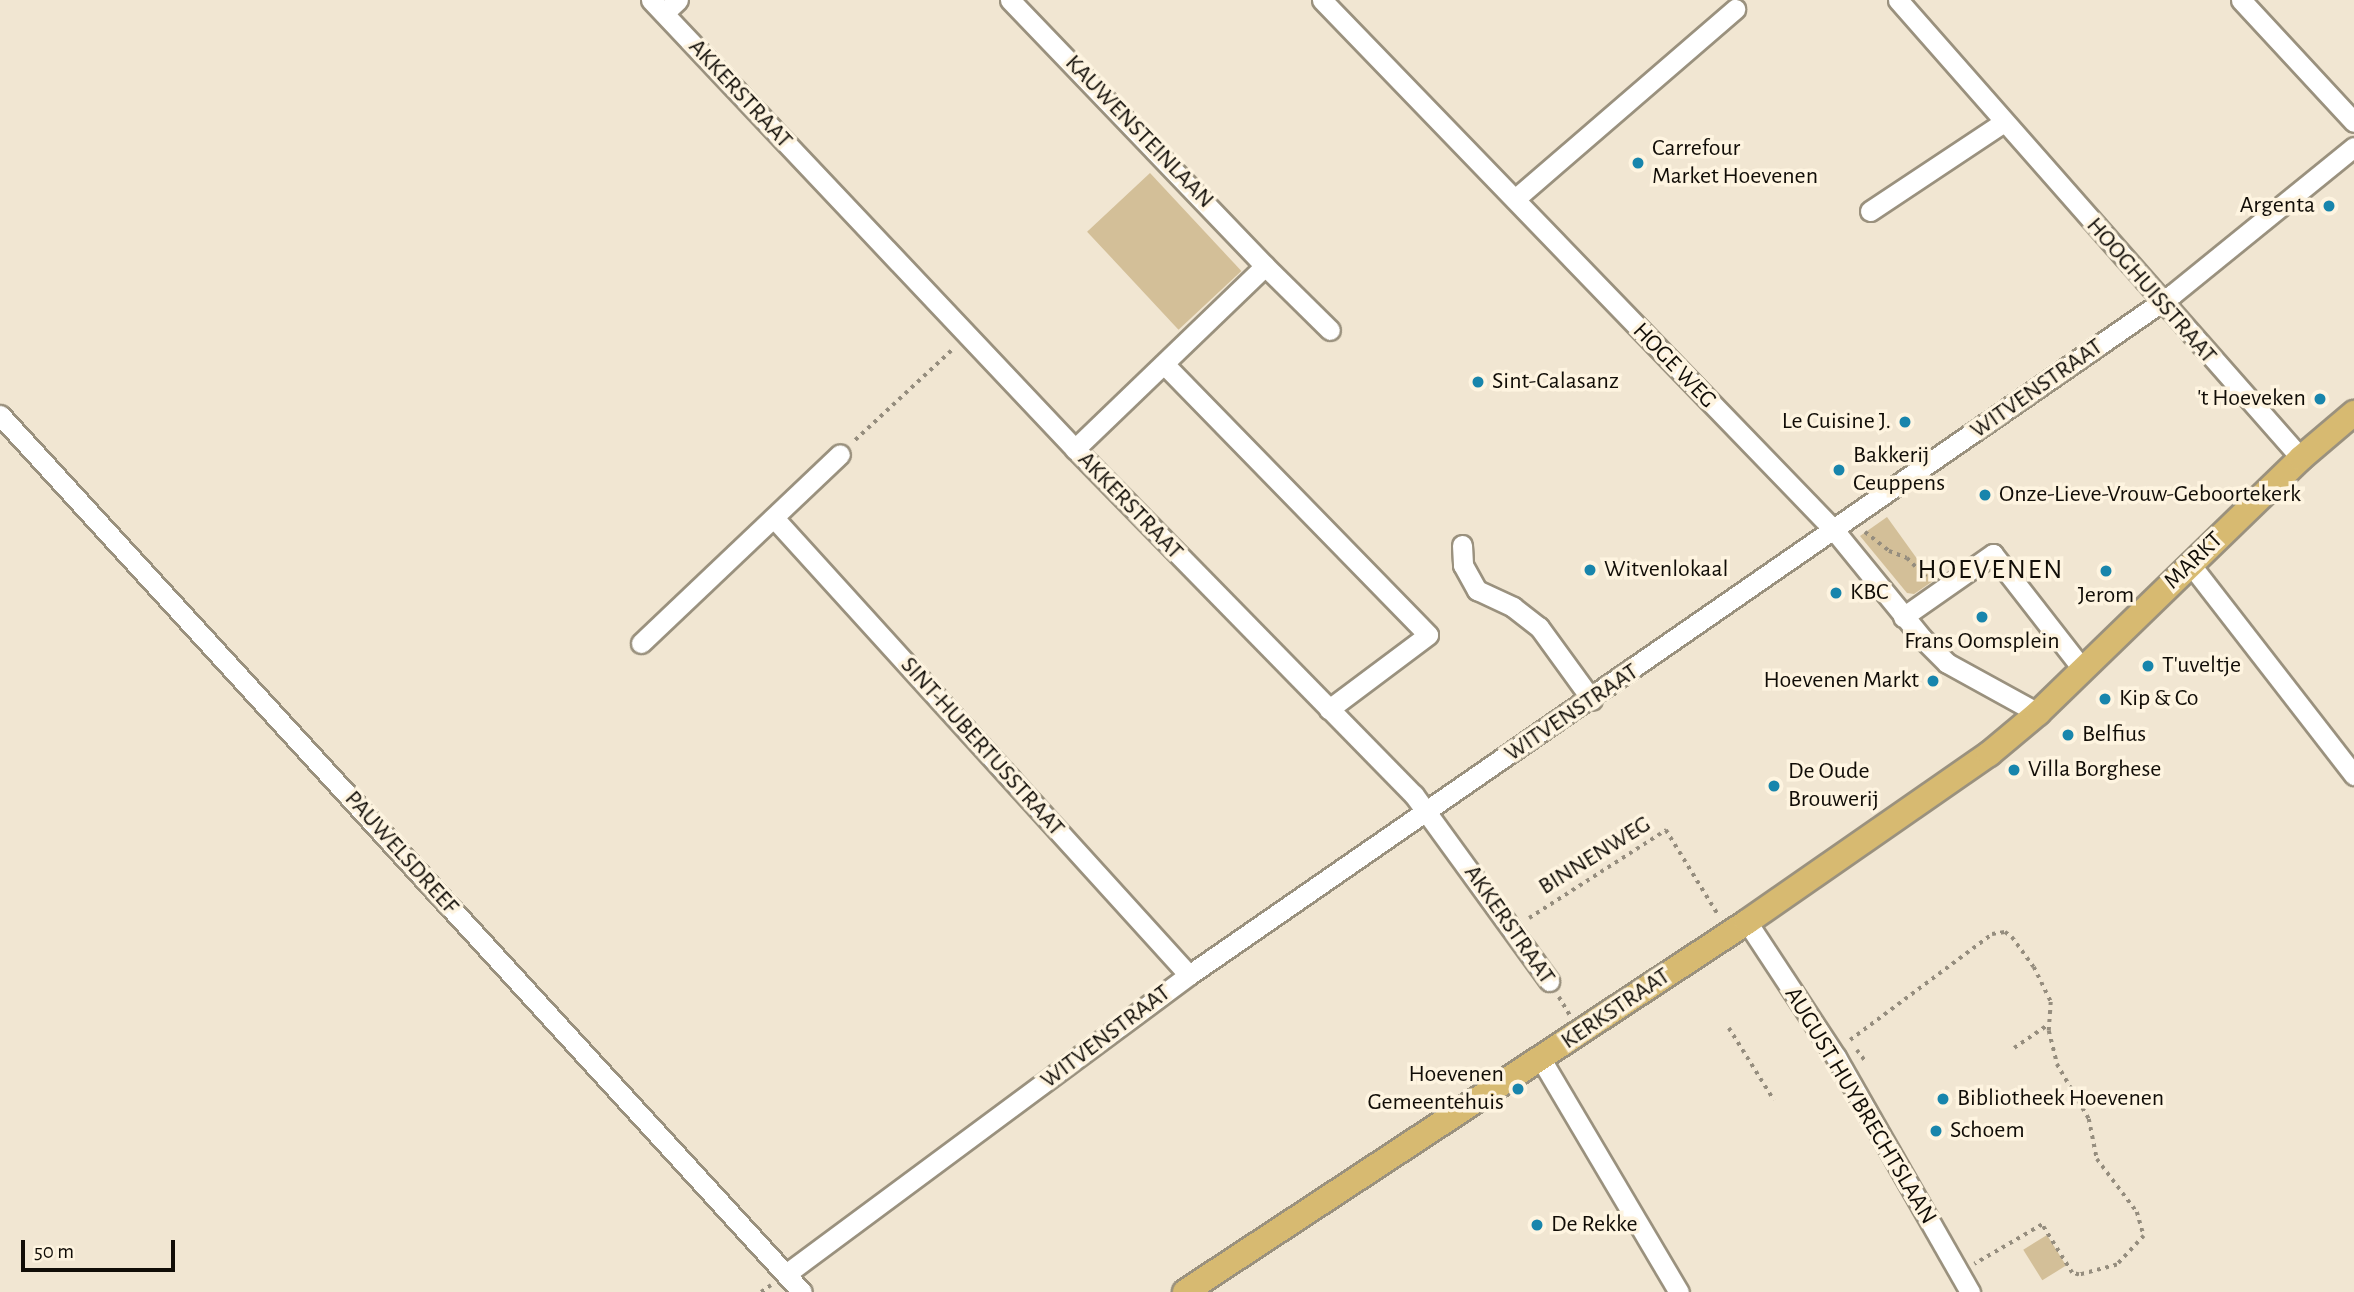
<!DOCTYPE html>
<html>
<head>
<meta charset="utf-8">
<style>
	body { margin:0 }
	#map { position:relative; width:2354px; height:1292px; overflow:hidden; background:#f1e6d2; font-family:"Alegreya Sans",sans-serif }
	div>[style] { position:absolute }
	.green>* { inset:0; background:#d3bf98; transform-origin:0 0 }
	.path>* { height:3.5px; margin-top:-1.75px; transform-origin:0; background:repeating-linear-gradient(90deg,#958d7e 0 3.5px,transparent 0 8.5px) }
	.roads { filter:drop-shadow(2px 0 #9a917e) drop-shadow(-2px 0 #9a917e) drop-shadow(0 2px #9a917e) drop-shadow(0 -2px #9a917e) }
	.minor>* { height:19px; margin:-9.5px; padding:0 9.5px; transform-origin:9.5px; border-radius:9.5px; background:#fff }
	.major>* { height:24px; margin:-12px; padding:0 12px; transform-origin:12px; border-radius:12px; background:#d7ba71 }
	.dots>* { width:19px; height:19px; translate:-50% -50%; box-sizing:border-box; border:4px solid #fef4e0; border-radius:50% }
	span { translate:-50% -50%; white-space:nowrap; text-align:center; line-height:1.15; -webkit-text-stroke:7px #fef4e0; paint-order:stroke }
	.street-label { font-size:24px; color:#110d07 }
	.poi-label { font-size:24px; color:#110d07 }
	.left { translate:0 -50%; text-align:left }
	.right { translate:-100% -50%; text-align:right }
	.quarter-label { font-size:28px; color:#110d07; letter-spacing:2px }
	.scale { position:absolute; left:21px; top:1240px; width:154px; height:32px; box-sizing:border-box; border:4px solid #110d07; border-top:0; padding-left:9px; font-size:21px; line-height:24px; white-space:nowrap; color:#110d07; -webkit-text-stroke:5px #fef4e0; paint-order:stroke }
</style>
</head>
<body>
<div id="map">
	<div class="green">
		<i style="left:1150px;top:173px;width:134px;height:86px;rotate:47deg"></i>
		<i style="clip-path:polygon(1887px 517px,1933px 581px,1914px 594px,1907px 593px,1860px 536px)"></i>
		<i style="left:2047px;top:1235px;width:36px;height:28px;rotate:58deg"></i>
	</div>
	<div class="path">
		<i style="left:855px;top:440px;width:135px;rotate:-42.9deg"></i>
		<i style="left:1865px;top:532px;width:31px;rotate:38deg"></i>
		<i style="left:1889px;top:551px;width:19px;rotate:21deg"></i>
		<i style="left:1907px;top:558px;width:27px;rotate:45deg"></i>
		<i style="left:1529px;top:918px;width:163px;rotate:-32.7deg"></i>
		<i style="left:1666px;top:830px;width:101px;rotate:58.4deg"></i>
		<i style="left:1559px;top:997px;width:21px;rotate:59deg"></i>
		<i style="left:1729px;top:1028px;width:85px;rotate:58deg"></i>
		<i style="left:1850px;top:1040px;width:177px;rotate:-36.7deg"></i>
		<i style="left:1992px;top:934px;width:13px;rotate:-9deg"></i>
		<i style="left:2005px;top:932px;width:9px;rotate:36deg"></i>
		<i style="left:2012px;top:937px;width:37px;rotate:54deg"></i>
		<i style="left:2034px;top:967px;width:39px;rotate:64deg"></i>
		<i style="left:2051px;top:1002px;width:29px;rotate:94deg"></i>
		<i style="left:2049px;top:1031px;width:34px;rotate:76deg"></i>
		<i style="left:2057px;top:1064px;width:64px;rotate:59.8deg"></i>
		<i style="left:2089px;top:1119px;width:41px;rotate:78.7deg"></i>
		<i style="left:2097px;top:1159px;width:66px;rotate:53deg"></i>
		<i style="left:2137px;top:1212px;width:25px;rotate:74deg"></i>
		<i style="left:2144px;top:1236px;width:40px;rotate:133deg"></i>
		<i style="left:2117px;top:1265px;width:39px;rotate:165deg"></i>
		<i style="left:2079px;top:1275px;width:7px;rotate:-164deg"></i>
		<i style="left:2072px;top:1273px;width:57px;rotate:-122deg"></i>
		<i style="left:2042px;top:1225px;width:78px;rotate:149.8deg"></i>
		<i style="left:2014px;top:1048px;width:42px;rotate:-34.4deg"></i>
		<i style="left:1857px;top:1050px;width:15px;rotate:53deg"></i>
		<i style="left:761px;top:1292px;width:12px;rotate:-35deg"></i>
	</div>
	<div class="roads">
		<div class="minor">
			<i style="left:651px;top:0;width:618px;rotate:46.64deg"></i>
			<i style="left:1075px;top:449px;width:484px;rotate:45.6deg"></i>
			<i style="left:1414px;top:795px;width:230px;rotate:54deg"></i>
			<i style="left:1010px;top:0;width:368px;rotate:46.2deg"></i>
			<i style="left:1265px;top:266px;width:264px;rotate:136.1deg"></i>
			<i style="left:1322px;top:0;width:737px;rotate:45.99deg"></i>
			<i style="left:1834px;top:530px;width:139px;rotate:50.8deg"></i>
			<i style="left:1922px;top:638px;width:35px;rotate:45deg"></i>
			<i style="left:1947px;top:663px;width:104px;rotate:28.8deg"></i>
			<i style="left:1898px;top:0;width:610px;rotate:48.66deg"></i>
			<i style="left:2241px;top:0;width:166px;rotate:47.2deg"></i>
			<i style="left:664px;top:13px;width:19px;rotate:-43deg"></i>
			<i style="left:1515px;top:199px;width:291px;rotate:-40.8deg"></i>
			<i style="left:1870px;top:211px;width:161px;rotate:-33.6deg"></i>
			<i style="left:1265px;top:266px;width:91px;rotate:44.6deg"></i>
			<i style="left:1164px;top:364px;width:378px;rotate:45.7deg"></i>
			<i style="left:1428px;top:635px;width:124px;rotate:143.2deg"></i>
			<i style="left:0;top:415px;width:1188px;rotate:47.56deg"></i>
			<i style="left:774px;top:518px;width:617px;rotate:47.76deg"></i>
			<i style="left:1462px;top:545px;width:20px;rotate:87deg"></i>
			<i style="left:1463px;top:565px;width:29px;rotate:61deg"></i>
			<i style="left:1477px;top:590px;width:40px;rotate:25deg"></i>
			<i style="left:1513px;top:607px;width:33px;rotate:38deg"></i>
			<i style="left:1539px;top:627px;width:90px;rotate:54deg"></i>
			<i style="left:2191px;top:565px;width:266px;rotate:52.2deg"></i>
			<i style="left:1903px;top:617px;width:110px;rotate:-35deg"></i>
			<i style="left:1993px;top:554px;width:143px;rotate:52.1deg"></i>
			<i style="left:641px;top:643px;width:274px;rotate:-43.5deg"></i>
			<i style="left:1747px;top:922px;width:162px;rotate:56.6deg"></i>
			<i style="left:1836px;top:1057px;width:271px;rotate:60.3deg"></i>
			<i style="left:1541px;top:1059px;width:271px;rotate:59.4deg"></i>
			<i style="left:786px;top:1274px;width:502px;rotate:-36.57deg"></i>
			<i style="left:1189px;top:975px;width:1197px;rotate:-34.69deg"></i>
			<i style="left:2173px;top:294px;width:233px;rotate:-39.1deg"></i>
		</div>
		<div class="major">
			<i style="left:1185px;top:1292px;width:673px;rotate:-33.36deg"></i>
			<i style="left:1747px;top:922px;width:295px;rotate:-34.8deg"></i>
			<i style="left:1989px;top:754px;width:64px;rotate:-39.9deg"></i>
			<i style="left:2038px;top:713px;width:366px;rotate:-44.1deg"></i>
			<i style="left:2301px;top:458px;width:70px;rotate:-40.3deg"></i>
		</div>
	</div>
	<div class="dots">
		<i style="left:1638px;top:163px;background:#1885ac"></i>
		<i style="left:2329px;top:206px;background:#1885ac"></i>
		<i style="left:1478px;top:382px;background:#1885ac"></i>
		<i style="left:2320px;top:399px;background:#1885ac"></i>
		<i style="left:1905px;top:422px;background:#1885ac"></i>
		<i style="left:1839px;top:470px;background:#1885ac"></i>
		<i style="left:1985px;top:495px;background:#1885ac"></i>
		<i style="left:1590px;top:570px;background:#1885ac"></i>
		<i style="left:2106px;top:571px;background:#1885ac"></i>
		<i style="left:1836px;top:593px;background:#1885ac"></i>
		<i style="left:1982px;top:617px;background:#1885ac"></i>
		<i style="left:2148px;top:666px;background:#1885ac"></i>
		<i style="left:1933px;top:681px;background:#1885ac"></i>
		<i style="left:2105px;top:699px;background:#1885ac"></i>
		<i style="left:2068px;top:735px;background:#1885ac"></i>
		<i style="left:2014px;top:770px;background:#1885ac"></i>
		<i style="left:1774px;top:786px;background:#1885ac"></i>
		<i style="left:1518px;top:1089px;background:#1885ac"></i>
		<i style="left:1943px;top:1099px;background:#1885ac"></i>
		<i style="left:1936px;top:1131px;background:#1885ac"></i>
		<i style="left:1537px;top:1225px;background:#1885ac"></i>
	</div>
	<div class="street-label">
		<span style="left:740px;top:94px;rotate:47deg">AKKERSTRAAT</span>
		<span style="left:1139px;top:132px;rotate:46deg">KAUWENSTEINLAAN</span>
		<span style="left:2151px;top:291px;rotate:49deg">HOOGHUISSTRAAT</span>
		<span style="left:1674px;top:366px;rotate:46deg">HOGE WEG</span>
		<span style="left:2037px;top:389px;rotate:-35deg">WITVENSTRAAT</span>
		<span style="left:1130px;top:506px;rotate:46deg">AKKERSTRAAT</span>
		<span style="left:2194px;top:561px;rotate:-44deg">MARKT</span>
		<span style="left:1572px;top:713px;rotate:-34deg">WITVENSTRAAT</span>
		<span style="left:982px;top:747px;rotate:48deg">SINT-HUBERTUSSTRAAT</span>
		<span style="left:401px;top:853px;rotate:48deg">PAUWELSDREEF</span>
		<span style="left:1595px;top:856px;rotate:-32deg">BINNENWEG</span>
		<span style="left:1509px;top:925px;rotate:55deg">AKKERSTRAAT</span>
		<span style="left:1616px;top:1009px;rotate:-34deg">KERKSTRAAT</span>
		<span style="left:1106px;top:1037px;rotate:-37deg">WITVENSTRAAT</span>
		<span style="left:1860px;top:1106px;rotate:59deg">AUGUST HUYBRECHTSLAAN</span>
	</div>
	<div class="poi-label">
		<span class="left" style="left:1652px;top:163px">Carrefour<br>Market Hoevenen</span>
		<span class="right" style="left:2315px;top:206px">Argenta</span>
		<span class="left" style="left:1492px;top:382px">Sint-Calasanz</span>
		<span class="right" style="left:2306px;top:399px">'t Hoeveken</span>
		<span class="right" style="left:1891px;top:422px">Le Cuisine J.</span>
		<span class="left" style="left:1853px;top:470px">Bakkerij<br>Ceuppens</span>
		<span class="left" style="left:1999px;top:495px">Onze-Lieve-Vrouw-Geboortekerk</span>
		<span class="left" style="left:1604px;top:570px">Witvenlokaal</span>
		<span class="left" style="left:1850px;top:593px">KBC</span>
		<span style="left:2106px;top:596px">Jerom</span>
		<span style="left:1982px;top:642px">Frans Oomsplein</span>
		<span class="left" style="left:2162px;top:666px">T'uveltje</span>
		<span class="right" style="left:1919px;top:681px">Hoevenen Markt</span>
		<span class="left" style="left:2119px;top:699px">Kip &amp; Co</span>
		<span class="left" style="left:2082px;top:735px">Belfius</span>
		<span class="left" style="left:2028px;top:770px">Villa Borghese</span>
		<span class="left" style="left:1788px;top:786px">De Oude<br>Brouwerij</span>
		<span class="right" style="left:1504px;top:1089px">Hoevenen<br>Gemeentehuis</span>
		<span class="left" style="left:1957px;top:1099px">Bibliotheek Hoevenen</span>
		<span class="left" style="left:1950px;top:1131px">Schoem</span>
		<span class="left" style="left:1551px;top:1225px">De Rekke</span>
	</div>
	<div class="quarter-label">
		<span style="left:1991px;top:570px">HOEVENEN</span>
	</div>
	<div class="scale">50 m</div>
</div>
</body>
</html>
